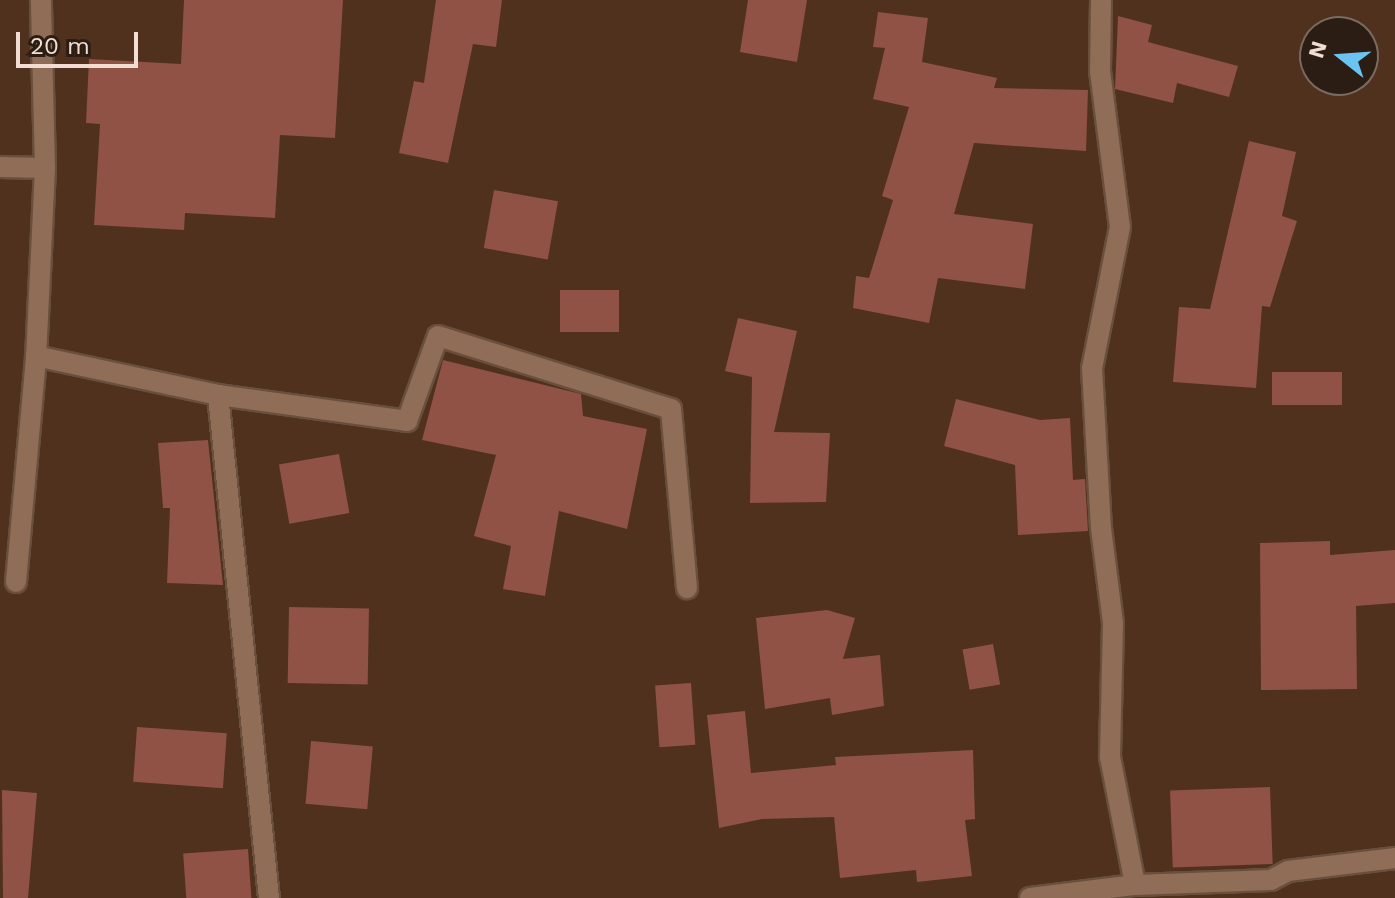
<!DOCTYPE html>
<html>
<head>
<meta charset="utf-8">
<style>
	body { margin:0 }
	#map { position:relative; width:1395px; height:898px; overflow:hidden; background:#4f311d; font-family:"Work Sans",sans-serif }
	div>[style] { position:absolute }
	.building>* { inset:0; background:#8f5245; transform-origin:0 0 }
	.roads { filter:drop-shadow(2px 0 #694f3d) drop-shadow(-2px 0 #694f3d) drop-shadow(0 2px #694f3d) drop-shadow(0 -2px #694f3d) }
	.minor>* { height:20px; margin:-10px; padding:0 10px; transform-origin:10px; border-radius:10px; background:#8f6d57 }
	span { translate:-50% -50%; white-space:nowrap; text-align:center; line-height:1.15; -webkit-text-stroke:6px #2b1d14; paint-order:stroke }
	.north { position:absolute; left:1299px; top:16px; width:80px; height:80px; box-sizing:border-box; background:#2b1d14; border:2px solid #7a6a60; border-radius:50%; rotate:287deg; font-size:22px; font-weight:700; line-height:32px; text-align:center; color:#f1ddd1 }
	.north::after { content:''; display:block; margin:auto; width:28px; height:36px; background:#6bc3f2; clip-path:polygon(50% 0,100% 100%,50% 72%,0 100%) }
	.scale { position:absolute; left:16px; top:32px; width:122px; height:36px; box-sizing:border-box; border:4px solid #f1ddd1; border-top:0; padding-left:10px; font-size:24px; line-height:28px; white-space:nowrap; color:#f1ddd1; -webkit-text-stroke:6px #2b1d14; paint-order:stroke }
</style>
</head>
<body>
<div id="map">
	<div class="building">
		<i style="clip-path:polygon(184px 0,343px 0,335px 138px,280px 135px,275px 218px,185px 213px,184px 230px,94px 225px,100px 124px,86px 123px,89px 59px,181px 64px)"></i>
		<i style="clip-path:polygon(436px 0,502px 0,496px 47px,473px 44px,448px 163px,399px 153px,414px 81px,424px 83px)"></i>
		<i style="clip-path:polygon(748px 0,807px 0,797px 62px,740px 52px)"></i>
		<i style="clip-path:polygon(878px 12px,928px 18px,922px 62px,997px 78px,994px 88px,1088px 90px,1086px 151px,974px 143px,954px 214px,1033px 224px,1025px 289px,938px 278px,929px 323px,853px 308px,856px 276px,869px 278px,893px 200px,882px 196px,909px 107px,873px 99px,885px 48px,873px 47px)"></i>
		<i style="clip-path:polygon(1118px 16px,1152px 25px,1148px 42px,1238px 66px,1229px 97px,1177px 83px,1173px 103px,1115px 89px)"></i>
		<i style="clip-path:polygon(1249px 141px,1296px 152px,1282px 216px,1297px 221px,1270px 307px,1262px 306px,1256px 388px,1173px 382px,1179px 307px,1210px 309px)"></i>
		<i style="left:494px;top:190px;width:65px;height:59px;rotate:10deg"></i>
		<i style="left:619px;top:290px;width:42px;height:59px;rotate:90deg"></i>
		<i style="clip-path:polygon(738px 318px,797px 331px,774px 432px,830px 433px,826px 502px,750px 503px,752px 377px,725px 371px)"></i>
		<i style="clip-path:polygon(443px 360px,581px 394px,583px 416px,647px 429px,627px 529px,559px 511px,545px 596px,503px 589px,511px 546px,474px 536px,496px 455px,422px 440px)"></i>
		<i style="left:1272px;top:372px;width:70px;height:33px"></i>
		<i style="clip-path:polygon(956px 399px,1040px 420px,1070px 418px,1073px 480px,1085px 479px,1088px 531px,1018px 535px,1015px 465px,944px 446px)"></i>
		<i style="clip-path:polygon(208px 440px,223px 585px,167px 583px,170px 508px,163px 508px,158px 443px)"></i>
		<i style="left:339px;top:454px;width:60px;height:61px;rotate:80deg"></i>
		<i style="clip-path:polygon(1330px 541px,1330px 555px,1395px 550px,1395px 603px,1356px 606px,1357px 689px,1261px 690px,1260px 543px)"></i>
		<i style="left:289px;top:607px;width:80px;height:76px;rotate:1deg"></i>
		<i style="clip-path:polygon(827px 610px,855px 618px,843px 659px,880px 655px,884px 706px,832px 715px,830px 698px,765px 709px,756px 618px)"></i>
		<i style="left:993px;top:644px;width:41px;height:31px;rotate:80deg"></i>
		<i style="left:691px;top:683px;width:62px;height:36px;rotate:86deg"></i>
		<i style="clip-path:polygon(745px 711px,751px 773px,836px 765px,835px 757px,973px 750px,975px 819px,965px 820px,972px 876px,917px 882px,916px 870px,840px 878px,834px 817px,762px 819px,719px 828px,707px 715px)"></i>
		<i style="left:137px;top:727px;width:90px;height:55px;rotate:4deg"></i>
		<i style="left:311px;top:741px;width:62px;height:63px;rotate:5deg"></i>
		<i style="left:1270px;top:787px;width:77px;height:100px;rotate:88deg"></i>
		<i style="clip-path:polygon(2px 790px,37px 793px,28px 898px,3px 898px)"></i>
		<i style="left:248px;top:849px;width:49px;height:65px;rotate:86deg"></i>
	</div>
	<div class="roads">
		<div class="minor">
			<i style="left:1101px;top:0;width:71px;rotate:90.8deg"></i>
			<i style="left:1100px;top:71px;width:157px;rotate:82.7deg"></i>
			<i style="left:1120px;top:227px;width:144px;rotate:101.2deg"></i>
			<i style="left:1092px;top:368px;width:160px;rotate:86.8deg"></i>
			<i style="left:1101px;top:528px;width:96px;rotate:82.8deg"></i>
			<i style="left:1113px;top:623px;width:134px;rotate:91.3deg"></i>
			<i style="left:1110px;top:757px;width:130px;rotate:78.9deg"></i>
			<i style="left:1135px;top:885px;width:136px;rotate:-2.1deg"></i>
			<i style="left:1271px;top:880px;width:19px;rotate:-28deg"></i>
			<i style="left:1288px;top:871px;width:108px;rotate:-6.9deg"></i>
			<i style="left:0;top:167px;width:45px;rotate:1.3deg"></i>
			<i style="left:45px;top:168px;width:168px;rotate:-91.4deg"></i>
			<i style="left:45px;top:168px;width:188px;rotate:92.7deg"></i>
			<i style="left:36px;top:356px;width:186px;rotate:12.1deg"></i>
			<i style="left:218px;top:395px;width:191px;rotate:7.8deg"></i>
			<i style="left:407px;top:421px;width:90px;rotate:-70deg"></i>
			<i style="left:438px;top:336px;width:244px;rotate:17.4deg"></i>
			<i style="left:671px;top:409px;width:180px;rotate:84.9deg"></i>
			<i style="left:218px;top:395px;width:506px;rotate:84.21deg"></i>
			<i style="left:16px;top:582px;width:227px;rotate:-84.9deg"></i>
			<i style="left:1030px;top:898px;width:106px;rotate:-7.1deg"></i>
		</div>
	</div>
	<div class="north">N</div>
	<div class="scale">20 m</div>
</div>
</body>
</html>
